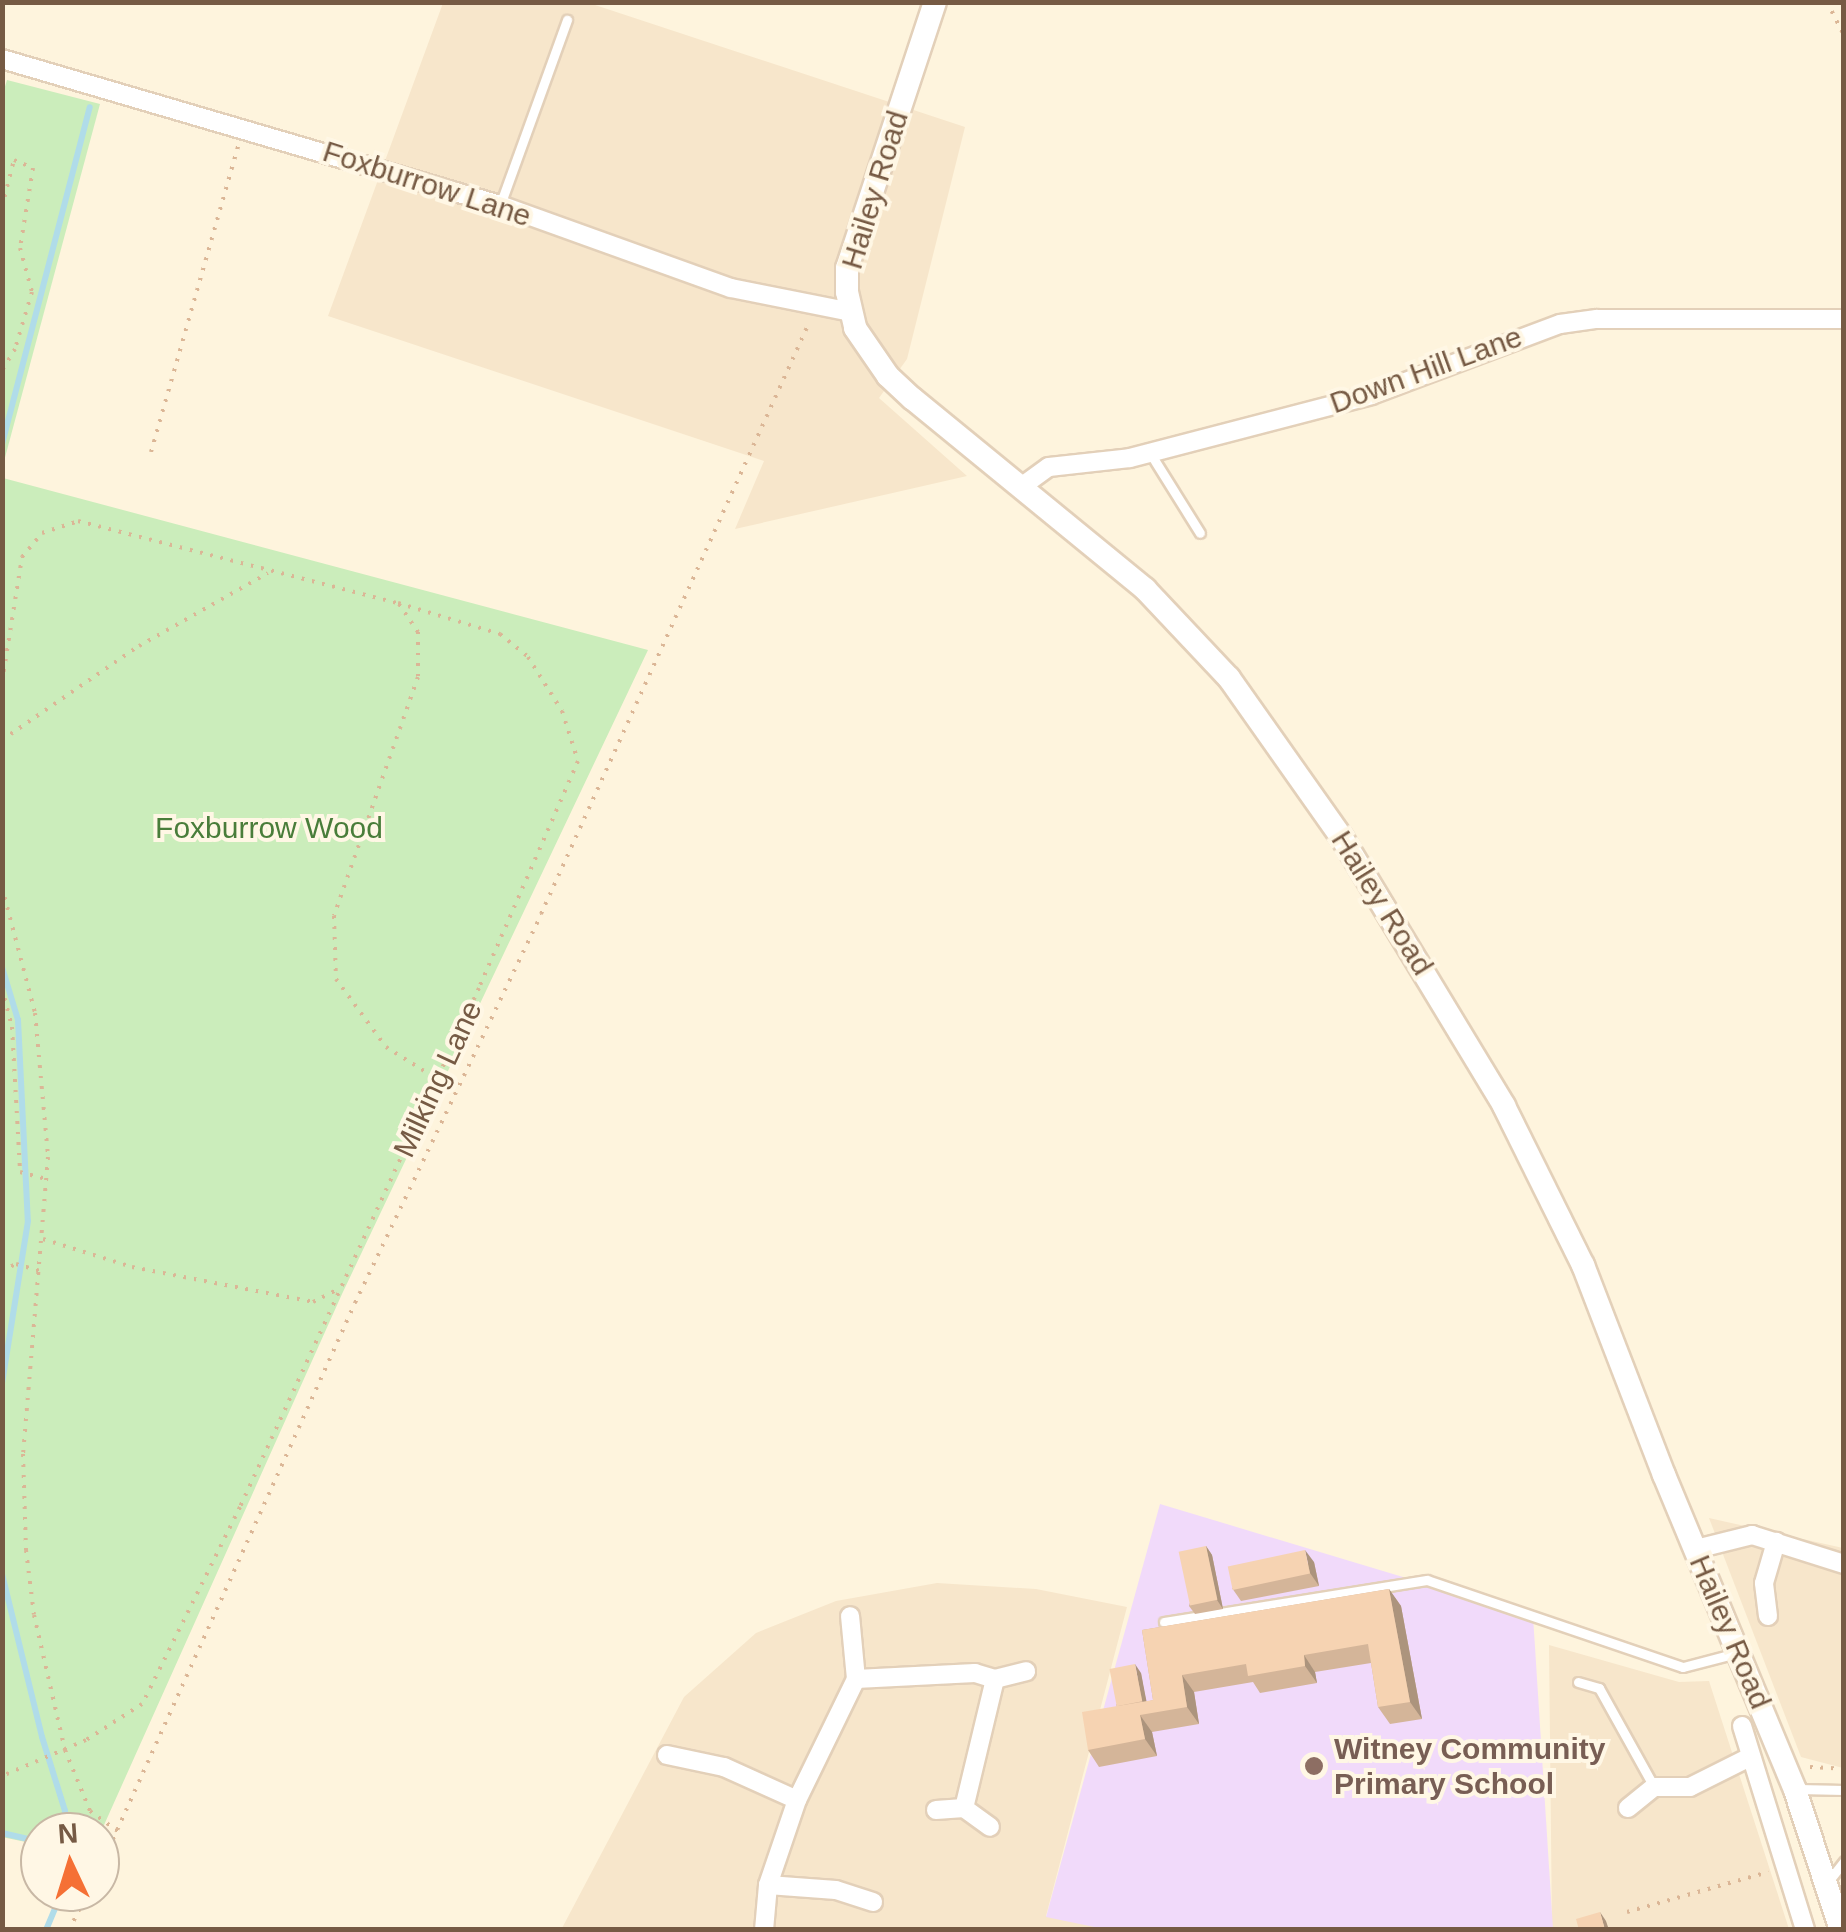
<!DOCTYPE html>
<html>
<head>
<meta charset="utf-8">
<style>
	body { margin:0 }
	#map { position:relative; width:1846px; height:1932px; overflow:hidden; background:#fef4dd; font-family:Helvetica,sans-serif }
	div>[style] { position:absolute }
	.residential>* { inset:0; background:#f7e6cb }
	.education>* { inset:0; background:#f1dafa }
	.green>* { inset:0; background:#cbedbb }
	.stream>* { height:6px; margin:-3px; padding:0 3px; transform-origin:3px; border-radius:3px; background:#b0dce9 }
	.path>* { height:4px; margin-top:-2px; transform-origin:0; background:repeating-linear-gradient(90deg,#dbb696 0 2.5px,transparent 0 10.5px) }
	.roads { filter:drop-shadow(2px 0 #e3d0b9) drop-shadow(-2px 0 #e3d0b9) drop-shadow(0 2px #e3d0b9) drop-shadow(0 -2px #e3d0b9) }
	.lane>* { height:9px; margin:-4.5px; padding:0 4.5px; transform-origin:4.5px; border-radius:4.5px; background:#fff }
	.street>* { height:18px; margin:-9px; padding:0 9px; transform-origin:9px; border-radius:9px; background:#fff }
	.secondary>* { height:22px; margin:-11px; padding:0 11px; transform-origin:11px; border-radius:11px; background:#fff }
	.wall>* { inset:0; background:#d4b599 }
	.shaded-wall>* { inset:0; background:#ac947d }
	.building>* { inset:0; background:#f6d3b2; transform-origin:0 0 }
	.dots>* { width:28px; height:28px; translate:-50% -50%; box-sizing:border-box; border:5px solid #fff7e5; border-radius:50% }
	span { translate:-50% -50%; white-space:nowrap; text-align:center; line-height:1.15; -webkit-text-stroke:8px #fff7e5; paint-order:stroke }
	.street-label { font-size:30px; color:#765a44 }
	.park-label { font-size:30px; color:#497d3a }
	.education-label { font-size:30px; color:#785e54; font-weight:700 }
	.left { translate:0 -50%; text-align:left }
	.frame { position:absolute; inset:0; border:5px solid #765a44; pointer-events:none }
	.north { position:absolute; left:20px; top:1812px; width:100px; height:100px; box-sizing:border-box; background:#fff7e5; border:2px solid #c8b8a5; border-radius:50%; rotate:356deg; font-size:28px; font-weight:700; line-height:40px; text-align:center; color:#765a44 }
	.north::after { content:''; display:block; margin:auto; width:35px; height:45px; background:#f57035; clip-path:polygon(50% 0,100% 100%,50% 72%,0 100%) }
</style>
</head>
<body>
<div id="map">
	<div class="residential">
		<i style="clip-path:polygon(443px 3px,589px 3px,965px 127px,907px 359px,879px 398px,967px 476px,735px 529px,764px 461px,328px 316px)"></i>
		<i style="clip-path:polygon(1709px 1518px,1843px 1548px,1843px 1768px,1801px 1757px)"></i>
		<i style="clip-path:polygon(937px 1583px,1036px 1589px,1127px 1607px,1046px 1916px,1109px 1929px,561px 1930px,684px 1697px,756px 1633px,836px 1601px)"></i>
		<i style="clip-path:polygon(1549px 1645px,1679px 1682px,1709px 1681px,1789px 1929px,1552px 1929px)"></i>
	</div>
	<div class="education">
		<i style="clip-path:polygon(1160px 1504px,1533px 1616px,1553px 1929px,1109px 1930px,1046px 1917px)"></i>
	</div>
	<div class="green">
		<i style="clip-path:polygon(7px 80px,100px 104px,3px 465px,2px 96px)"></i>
		<i style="clip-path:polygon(3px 478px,648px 650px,342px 1294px,100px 1834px,40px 1832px,40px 1845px,2px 1837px)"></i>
	</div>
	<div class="stream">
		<i style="left:2px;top:444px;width:348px;rotate:-75.4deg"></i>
		<i style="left:2px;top:967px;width:55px;rotate:73.2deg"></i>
		<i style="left:18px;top:1020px;width:201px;rotate:87.2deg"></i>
		<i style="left:28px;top:1221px;width:164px;rotate:99.1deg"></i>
		<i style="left:2px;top:1574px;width:168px;rotate:76.2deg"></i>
		<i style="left:42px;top:1737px;width:77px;rotate:72.7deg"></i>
		<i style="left:65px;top:1811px;width:21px;rotate:93deg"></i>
		<i style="left:2px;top:1833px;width:39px;rotate:13deg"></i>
		<i style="left:46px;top:1930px;width:41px;rotate:-67.2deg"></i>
	</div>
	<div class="path">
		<i style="left:1827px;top:2px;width:38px;rotate:63deg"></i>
		<i style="left:2px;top:207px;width:49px;rotate:-75.7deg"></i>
		<i style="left:14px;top:160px;width:21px;rotate:23deg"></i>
		<i style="left:33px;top:168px;width:81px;rotate:99.2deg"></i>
		<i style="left:20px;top:248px;width:46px;rotate:74.7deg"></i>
		<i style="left:32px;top:292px;width:59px;rotate:106.6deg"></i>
		<i style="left:15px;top:349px;width:26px;rotate:121deg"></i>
		<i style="left:151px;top:452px;width:318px;rotate:-74.1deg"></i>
		<i style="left:399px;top:604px;width:34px;rotate:56deg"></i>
		<i style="left:418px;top:632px;width:45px;rotate:90deg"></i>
		<i style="left:418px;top:677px;width:253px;rotate:109.4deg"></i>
		<i style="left:334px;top:916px;width:63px;rotate:88.2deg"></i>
		<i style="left:336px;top:979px;width:84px;rotate:53.7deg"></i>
		<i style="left:386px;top:1047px;width:60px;rotate:32.1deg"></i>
		<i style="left:2px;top:682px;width:127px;rotate:-80.9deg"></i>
		<i style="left:22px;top:557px;width:31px;rotate:-50deg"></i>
		<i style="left:42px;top:533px;width:38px;rotate:-18deg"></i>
		<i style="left:78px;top:521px;width:330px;rotate:14.4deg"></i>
		<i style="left:398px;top:603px;width:107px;rotate:16.9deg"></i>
		<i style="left:500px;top:634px;width:36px;rotate:39deg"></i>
		<i style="left:528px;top:657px;width:64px;rotate:57.8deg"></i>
		<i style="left:562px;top:711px;width:52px;rotate:72.3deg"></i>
		<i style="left:578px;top:761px;width:248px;rotate:113.6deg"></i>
		<i style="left:479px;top:988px;width:571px;rotate:114.73deg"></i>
		<i style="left:240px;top:1507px;width:220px;rotate:116.4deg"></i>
		<i style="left:142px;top:1704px;width:67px;rotate:147.3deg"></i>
		<i style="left:86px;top:1740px;width:91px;rotate:156.8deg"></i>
		<i style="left:2px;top:740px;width:166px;rotate:-34.5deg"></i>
		<i style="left:139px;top:646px;width:148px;rotate:-29.5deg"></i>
		<i style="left:2px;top:887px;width:130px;rotate:75.3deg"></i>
		<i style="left:35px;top:1013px;width:145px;rotate:84.8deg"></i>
		<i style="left:48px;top:1157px;width:298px;rotate:94.8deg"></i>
		<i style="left:23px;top:1454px;width:96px;rotate:88.2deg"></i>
		<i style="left:26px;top:1550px;width:65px;rotate:83deg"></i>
		<i style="left:34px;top:1615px;width:139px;rotate:77.1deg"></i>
		<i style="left:65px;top:1750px;width:66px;rotate:67.7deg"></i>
		<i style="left:90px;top:1811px;width:36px;rotate:36deg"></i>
		<i style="left:2px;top:988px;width:40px;rotate:75.6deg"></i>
		<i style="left:12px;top:1027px;width:145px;rotate:86.8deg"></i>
		<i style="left:20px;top:1172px;width:27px;rotate:15deg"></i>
		<i style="left:43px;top:1239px;width:93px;rotate:17.5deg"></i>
		<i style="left:132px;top:1267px;width:184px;rotate:10.9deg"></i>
		<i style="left:313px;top:1302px;width:28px;rotate:-27deg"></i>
		<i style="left:2px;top:1271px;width:16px;rotate:-27deg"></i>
		<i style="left:16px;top:1264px;width:25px;rotate:16deg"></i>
		<i style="left:1810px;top:1767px;width:34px;rotate:3deg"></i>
		<i style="left:100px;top:1868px;width:620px;rotate:-65.71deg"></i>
		<i style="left:355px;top:1303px;width:431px;rotate:-64.4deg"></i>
		<i style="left:541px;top:914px;width:649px;rotate:-65.61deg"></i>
		<i style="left:1627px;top:1912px;width:147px;rotate:-15.8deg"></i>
		<i style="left:69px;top:1930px;width:42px;rotate:-63.4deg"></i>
	</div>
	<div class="roads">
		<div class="lane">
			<i style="left:500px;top:205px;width:197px;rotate:-70.1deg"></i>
			<i style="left:1150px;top:453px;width:94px;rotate:58deg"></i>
			<i style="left:1164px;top:1622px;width:266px;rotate:-9.1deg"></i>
			<i style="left:1427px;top:1580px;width:270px;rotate:18.8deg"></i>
			<i style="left:1683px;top:1667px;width:56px;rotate:-14.5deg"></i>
			<i style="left:1578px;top:1682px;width:22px;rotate:16deg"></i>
			<i style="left:1599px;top:1688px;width:113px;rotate:60.9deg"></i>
			<i style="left:1798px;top:1789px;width:46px;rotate:1.2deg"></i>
			<i style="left:1827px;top:1883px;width:28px;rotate:-52deg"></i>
		</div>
		<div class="street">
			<i style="left:2px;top:59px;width:519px;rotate:16.34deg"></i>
			<i style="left:500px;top:205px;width:245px;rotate:19.8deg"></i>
			<i style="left:731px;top:288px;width:122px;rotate:11.3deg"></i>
			<i style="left:1021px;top:487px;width:34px;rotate:-36deg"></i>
			<i style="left:1049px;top:467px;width:81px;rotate:-6.3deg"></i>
			<i style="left:1130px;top:458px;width:249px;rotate:-14.6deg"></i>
			<i style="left:1371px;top:395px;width:202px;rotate:-20.6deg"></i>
			<i style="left:1560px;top:324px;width:37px;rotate:-8deg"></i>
			<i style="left:1597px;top:319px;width:247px"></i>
			<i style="left:1696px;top:1549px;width:58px;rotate:-14deg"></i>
			<i style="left:1752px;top:1535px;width:96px;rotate:17.5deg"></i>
			<i style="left:1768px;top:1616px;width:33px;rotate:-97deg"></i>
			<i style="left:1764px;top:1583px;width:43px;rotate:-73.7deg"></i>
			<i style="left:856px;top:1679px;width:119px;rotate:-2.9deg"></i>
			<i style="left:975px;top:1673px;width:21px;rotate:17deg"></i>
			<i style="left:995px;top:1679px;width:133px;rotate:103.5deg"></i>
			<i style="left:995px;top:1679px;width:32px;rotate:-14deg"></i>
			<i style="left:1742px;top:1726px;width:214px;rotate:72.8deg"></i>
			<i style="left:667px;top:1755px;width:58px;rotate:11.9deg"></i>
			<i style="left:724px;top:1767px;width:80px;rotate:24.3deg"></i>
			<i style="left:1628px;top:1808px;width:33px;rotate:-39deg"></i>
			<i style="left:1654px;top:1787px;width:36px"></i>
			<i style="left:1690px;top:1787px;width:67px;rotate:-26.6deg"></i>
			<i style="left:936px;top:1810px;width:28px;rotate:-4deg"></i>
			<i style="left:964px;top:1808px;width:32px;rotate:36deg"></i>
			<i style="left:768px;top:1885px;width:68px;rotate:4.2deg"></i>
			<i style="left:836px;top:1890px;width:39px;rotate:18deg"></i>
			<i style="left:764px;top:1930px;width:45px;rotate:-84.9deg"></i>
			<i style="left:768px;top:1885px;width:90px;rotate:-71.2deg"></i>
			<i style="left:797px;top:1800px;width:135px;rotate:-64deg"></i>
			<i style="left:856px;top:1679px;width:63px;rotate:-95.4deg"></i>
		</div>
		<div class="secondary">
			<i style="left:935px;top:2px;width:280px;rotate:108.3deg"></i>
			<i style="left:847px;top:268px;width:24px;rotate:90deg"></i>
			<i style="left:847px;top:292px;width:37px;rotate:77deg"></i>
			<i style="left:855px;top:328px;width:58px;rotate:55.5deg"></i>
			<i style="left:888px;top:376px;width:34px;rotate:43deg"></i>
			<i style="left:913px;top:399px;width:300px;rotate:39.3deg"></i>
			<i style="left:1145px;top:589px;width:122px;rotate:46.7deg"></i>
			<i style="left:1229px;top:678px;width:196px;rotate:54.8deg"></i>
			<i style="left:1342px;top:838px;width:313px;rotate:58.8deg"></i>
			<i style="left:1504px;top:1106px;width:178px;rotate:63.6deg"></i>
			<i style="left:1583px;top:1265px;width:225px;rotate:68.9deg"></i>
			<i style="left:1664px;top:1475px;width:341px;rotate:67.4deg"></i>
			<i style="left:1795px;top:1790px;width:147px;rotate:71.8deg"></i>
		</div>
	</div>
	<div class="wall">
		<i style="clip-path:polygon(1206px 1546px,1212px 1555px,1223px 1609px,1195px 1614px,1189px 1606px)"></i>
		<i style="clip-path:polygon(1314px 1562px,1319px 1586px,1241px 1601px,1232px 1588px)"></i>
		<i style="clip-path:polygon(1389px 1589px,1401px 1606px,1422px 1719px,1390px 1724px,1378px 1707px,1371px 1663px,1315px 1672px,1317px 1683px,1260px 1693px,1253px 1682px,1194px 1692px,1199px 1724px,1152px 1732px,1157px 1756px,1099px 1767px,1088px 1750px,1117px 1706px,1116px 1705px,1141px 1673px,1146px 1702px,1153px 1700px,1142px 1630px)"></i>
	</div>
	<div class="shaded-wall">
		<i style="clip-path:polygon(1206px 1546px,1212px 1555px,1223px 1609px,1217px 1600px)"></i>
		<i style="clip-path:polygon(1305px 1550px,1314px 1562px,1319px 1586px,1310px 1573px)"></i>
		<i style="clip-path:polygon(1389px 1589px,1401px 1606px,1422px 1719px,1410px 1702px)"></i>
		<i style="clip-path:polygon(1304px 1655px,1315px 1672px,1317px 1683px,1305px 1666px)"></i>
		<i style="clip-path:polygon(1135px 1664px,1141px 1673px,1148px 1709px,1142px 1701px)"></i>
		<i style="clip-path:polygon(1182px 1675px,1194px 1692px,1199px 1724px,1187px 1707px)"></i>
		<i style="clip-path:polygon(1140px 1715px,1152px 1732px,1157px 1756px,1145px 1739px)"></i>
		<i style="clip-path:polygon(1600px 1912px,1606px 1921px,1609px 1930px,1605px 1930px)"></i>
	</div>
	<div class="building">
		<i style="left:1206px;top:1546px;width:55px;height:28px;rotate:78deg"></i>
		<i style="left:1305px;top:1550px;width:24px;height:79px;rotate:78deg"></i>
		<i style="clip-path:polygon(1389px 1589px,1410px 1702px,1378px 1707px,1368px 1644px,1304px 1655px,1305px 1666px,1248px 1676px,1246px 1664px,1182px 1675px,1187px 1707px,1140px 1715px,1145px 1739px,1088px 1750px,1082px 1712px,1153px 1700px,1142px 1630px)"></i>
		<i style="left:1135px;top:1664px;width:38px;height:26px;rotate:79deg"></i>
		<i style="clip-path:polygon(1600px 1912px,1605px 1930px,1579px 1930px,1576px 1919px)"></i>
	</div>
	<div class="dots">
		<i style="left:1314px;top:1766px;background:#8d6e63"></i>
	</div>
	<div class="street-label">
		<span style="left:427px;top:184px;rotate:18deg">Foxburrow Lane</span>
		<span style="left:875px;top:190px;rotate:-73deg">Hailey Road</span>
		<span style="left:1426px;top:370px;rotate:-20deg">Down Hill Lane</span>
		<span style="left:1382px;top:903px;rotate:58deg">Hailey Road</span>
		<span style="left:438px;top:1079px;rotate:-65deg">Milking Lane</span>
		<span style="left:1730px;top:1632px;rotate:67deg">Hailey Road</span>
	</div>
	<div class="park-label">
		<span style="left:269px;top:828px">Foxburrow Wood</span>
	</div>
	<div class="education-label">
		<span class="left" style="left:1334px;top:1766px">Witney Community<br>Primary School</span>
	</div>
	<div class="frame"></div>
	<div class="north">N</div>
</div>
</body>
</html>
